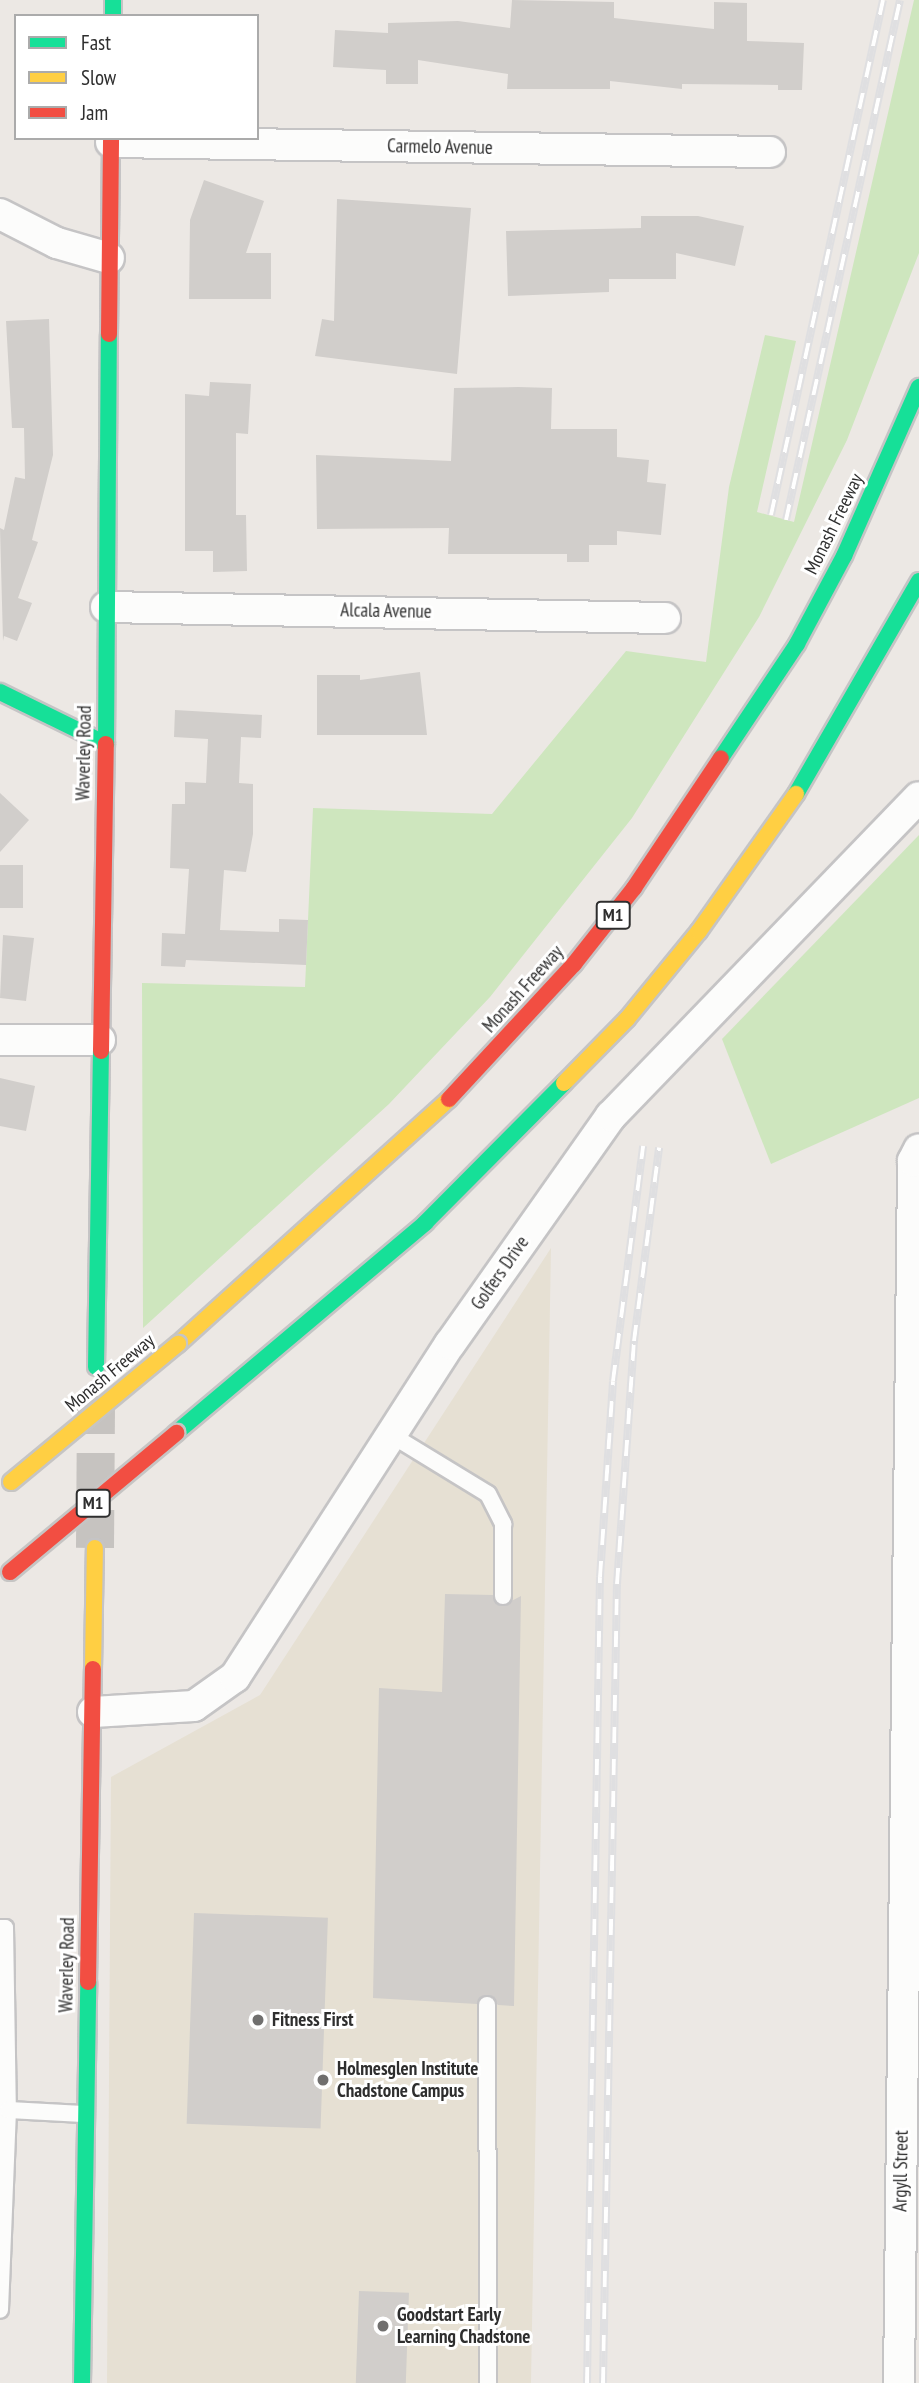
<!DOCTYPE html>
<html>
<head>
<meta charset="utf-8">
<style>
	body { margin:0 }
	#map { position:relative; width:919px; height:2383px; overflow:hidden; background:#ece8e4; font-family:"PT Sans Narrow",sans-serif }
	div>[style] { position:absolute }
	.education>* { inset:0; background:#e6e0d3 }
	.green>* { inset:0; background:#cee6be }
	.building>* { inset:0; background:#d1cecb; transform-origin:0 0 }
	.primary-tunnel>* { height:38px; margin-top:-19px; transform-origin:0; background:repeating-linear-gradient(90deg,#c6c3c0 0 38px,transparent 0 57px) }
	.roads { filter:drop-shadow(2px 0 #c5c4c5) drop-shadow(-2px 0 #c5c4c5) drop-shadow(0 2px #c5c4c5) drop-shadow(0 -2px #c5c4c5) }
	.lane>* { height:16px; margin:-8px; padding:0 8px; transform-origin:8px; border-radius:8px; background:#fcfcfb }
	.street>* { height:30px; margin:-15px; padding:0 15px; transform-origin:15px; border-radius:15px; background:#fcfcfb }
	.fast>* { height:16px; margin:-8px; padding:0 8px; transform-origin:8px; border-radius:8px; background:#16e098 }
	.slow>* { height:16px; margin:-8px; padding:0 8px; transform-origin:8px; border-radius:8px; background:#ffcf43 }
	.jam>* { height:16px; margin:-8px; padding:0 8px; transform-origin:8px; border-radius:8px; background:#f24e42 }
	.rail>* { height:8px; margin-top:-4px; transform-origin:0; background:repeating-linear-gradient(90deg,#fff 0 16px,#dfdfe1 0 32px); box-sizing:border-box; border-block:2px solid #dfdfe1 }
	.bridges { filter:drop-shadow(2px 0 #c6c5c4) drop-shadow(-2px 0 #c6c5c4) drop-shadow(0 2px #c6c5c4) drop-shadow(0 -2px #c6c5c4) }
	.slow-bridge>* { height:16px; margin:-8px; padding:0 8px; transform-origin:8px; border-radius:8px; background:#ffcf43 }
	.jam-bridge>* { height:16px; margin:-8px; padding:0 8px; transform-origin:8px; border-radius:8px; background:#f24e42 }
	.dots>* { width:19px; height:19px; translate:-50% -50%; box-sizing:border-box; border:4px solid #fff; border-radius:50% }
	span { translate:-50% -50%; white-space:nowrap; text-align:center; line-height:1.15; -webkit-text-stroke:6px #fff; paint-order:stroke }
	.shield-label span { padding:2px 5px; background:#fff; border:2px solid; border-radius:5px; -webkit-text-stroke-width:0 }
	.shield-label { font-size:18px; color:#2e2e2e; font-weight:700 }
	.street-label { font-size:19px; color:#2e2e2e }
	.poi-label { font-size:19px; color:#2e2e2e; font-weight:700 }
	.left { translate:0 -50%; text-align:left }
	.legend { position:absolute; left:14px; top:14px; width:245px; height:126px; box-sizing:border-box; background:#fff; border:2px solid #ababab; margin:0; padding:9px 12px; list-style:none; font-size:21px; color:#2e2e2e }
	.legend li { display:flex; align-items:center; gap:14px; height:35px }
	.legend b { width:35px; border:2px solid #ababab }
</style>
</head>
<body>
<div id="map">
	<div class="education">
		<i style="clip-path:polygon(551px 1248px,531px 2383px,107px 2383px,111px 1777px,260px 1695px)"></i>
	</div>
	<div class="green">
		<i style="clip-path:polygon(914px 0,919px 0,919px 253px,847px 440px,759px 617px,632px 818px,490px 997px,389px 1104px,143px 1328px,142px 983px,305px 987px,313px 808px,492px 814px,626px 651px,706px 662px,729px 487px,765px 335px,796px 341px,757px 512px,794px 522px)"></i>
		<i style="clip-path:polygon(919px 835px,919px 1098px,771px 1164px,722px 1039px)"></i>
	</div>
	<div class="building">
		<i style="clip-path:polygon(512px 0,614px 2px,614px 18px,714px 29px,714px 2px,747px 3px,747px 41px,804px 43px,802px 90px,778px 90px,778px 85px,682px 84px,682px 89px,610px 81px,610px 89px,507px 89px,508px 74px,418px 60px,418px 84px,386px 84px,386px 70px,333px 67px,335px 30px,388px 33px,388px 23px,458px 21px,510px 28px)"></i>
		<i style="clip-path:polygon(204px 180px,264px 201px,246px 253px,271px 253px,271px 299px,189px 299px,190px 220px)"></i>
		<i style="clip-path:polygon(337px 199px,471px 208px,457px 374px,315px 356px,322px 319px,334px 321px)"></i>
		<i style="clip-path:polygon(641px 216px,698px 216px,744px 226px,735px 266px,676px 253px,676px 279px,609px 279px,609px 292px,508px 296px,506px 231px,641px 228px)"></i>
		<i style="clip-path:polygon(49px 319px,53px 455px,32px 540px,38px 542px,18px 598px,32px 603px,17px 641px,4px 636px,3px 641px,0 528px,4px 530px,15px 477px,25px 479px,24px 428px,12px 428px,6px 321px)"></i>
		<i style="clip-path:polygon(210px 382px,251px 384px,248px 434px,236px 433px,236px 515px,246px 515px,247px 571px,213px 572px,213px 551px,185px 551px,185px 394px,209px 396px)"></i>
		<i style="clip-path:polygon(518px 387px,552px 388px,551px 429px,617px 429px,617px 457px,649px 460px,647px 482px,666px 484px,661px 535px,617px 531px,617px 545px,589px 545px,589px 562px,567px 562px,567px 554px,448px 554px,449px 528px,317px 529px,316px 455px,451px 461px,454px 388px)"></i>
		<i style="clip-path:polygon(420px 672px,427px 735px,317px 735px,317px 675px,360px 675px,360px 680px)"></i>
		<i style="clip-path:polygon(175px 710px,262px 715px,261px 738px,241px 737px,239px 783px,253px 784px,253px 834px,246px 872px,224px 870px,220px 930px,279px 932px,279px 919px,308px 920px,306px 965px,186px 960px,185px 967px,161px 966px,162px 933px,185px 934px,189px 869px,170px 868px,172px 804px,185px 804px,185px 782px,206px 783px,208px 739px,174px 737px)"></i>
		<i style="clip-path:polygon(0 793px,29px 820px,0 852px)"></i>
		<i style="left:0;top:865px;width:23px;height:43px"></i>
		<i style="clip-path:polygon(3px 935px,34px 938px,26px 1001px,0 998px)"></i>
		<i style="clip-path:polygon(0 1078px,35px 1086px,26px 1131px,0 1126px)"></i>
		<i style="clip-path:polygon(445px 1594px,493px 1595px,502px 1606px,521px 1596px,514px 2006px,498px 2005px,488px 1995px,477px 2004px,373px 1998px,379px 1688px,442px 1692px)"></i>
		<i style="left:194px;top:1913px;width:134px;height:211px;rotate:2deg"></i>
		<i style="left:359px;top:2291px;width:50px;height:92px;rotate:2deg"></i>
	</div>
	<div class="primary-tunnel">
		<i style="left:95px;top:1548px;width:163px;rotate:-89.6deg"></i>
	</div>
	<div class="roads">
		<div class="lane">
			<i style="left:393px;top:1436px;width:111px;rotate:31.4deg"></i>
			<i style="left:488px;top:1494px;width:34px;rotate:63deg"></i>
			<i style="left:503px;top:1524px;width:72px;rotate:90deg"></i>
			<i style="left:0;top:1928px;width:5px"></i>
			<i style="left:5px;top:1928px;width:182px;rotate:89.1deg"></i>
			<i style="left:8px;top:2110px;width:200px;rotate:92.3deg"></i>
			<i style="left:487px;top:2005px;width:378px;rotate:89.8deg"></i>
			<i style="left:8px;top:2110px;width:76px;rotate:3deg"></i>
		</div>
		<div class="street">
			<i style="left:111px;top:142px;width:659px;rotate:0.87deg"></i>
			<i style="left:0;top:214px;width:64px;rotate:27deg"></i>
			<i style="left:57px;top:243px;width:54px;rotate:16.1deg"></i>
			<i style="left:106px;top:607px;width:559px;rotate:1.13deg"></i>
			<i style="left:0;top:1040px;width:100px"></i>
			<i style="left:93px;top:1712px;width:101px;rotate:-3.4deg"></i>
			<i style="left:194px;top:1706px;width:50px;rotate:-35.3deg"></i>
			<i style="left:235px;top:1677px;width:396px;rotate:-57.2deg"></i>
			<i style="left:450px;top:1344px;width:279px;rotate:-54.8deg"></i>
			<i style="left:611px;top:1116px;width:443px;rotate:-46deg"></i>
			<i style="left:899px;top:2383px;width:1222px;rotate:-89.34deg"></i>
			<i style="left:913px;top:1161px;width:13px;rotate:-63deg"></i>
		</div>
		<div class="fast">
			<i style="left:113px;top:0;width:16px;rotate:90deg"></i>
			<i style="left:0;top:692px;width:118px;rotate:26.1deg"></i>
			<i style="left:106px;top:744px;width:410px;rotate:-89.6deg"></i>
			<i style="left:721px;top:758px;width:137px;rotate:-56.3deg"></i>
			<i style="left:797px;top:644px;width:100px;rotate:-61.9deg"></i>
			<i style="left:844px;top:556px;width:185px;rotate:-66.1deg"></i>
			<i style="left:796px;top:794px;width:246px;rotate:-60deg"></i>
			<i style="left:96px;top:1367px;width:316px;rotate:-89.1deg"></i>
			<i style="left:176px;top:1433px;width:326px;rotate:-40.1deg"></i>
			<i style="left:425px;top:1223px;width:197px;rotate:-45.2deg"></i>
			<i style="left:82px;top:2383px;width:401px;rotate:-89.1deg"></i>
		</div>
		<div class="slow">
			<i style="left:564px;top:1083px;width:90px;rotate:-45.5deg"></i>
			<i style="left:627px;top:1019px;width:114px;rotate:-50.7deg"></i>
			<i style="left:699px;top:931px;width:168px;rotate:-54.7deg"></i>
			<i style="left:178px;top:1344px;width:365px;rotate:-42.1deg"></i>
			<i style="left:93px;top:1669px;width:121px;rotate:-89.1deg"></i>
		</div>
		<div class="jam">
			<i style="left:109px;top:334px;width:196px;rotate:-89.4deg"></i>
			<i style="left:101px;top:1051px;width:307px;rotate:-89.1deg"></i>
			<i style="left:449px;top:1099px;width:184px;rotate:-47.2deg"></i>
			<i style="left:574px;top:964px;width:97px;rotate:-51.7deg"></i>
			<i style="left:634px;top:888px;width:156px;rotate:-56.2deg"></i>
			<i style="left:88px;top:1982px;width:313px;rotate:-89.1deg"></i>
		</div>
	</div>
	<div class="rail">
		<i style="left:771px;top:515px;width:527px;rotate:-77.73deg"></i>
		<i style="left:786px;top:520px;width:532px;rotate:-77.63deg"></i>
		<i style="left:587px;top:2383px;width:806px;rotate:-89.08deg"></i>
		<i style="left:600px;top:1577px;width:196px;rotate:-86.2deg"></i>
		<i style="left:613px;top:1381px;width:237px;rotate:-82.7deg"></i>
		<i style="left:603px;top:2383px;width:799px;rotate:-89deg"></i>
		<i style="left:617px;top:1584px;width:244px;rotate:-86deg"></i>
		<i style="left:634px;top:1341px;width:195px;rotate:-82.6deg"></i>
	</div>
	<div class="bridges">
		<div class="slow-bridge">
			<i style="left:11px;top:1482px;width:217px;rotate:-39.6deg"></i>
		</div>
		<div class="jam-bridge">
			<i style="left:10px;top:1572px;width:217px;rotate:-39.9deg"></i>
		</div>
	</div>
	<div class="dots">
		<i style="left:258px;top:2020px;background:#706f6e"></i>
		<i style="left:323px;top:2080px;background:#706f6e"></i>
		<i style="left:383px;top:2326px;background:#706f6e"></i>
	</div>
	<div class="shield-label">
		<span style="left:613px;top:915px">M1</span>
		<span style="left:93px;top:1503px">M1</span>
	</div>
	<div class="street-label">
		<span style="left:440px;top:147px;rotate:1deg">Carmelo Avenue</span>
		<span style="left:834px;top:524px;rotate:-64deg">Monash Freeway</span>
		<span style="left:386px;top:611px;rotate:1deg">Alcala Avenue</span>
		<span style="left:84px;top:753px;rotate:-89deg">Waverley Road</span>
		<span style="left:523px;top:989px;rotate:-48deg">Monash Freeway</span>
		<span style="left:500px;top:1273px;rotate:-55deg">Golfers Drive</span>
		<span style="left:110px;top:1373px;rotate:-40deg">Monash Freeway</span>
		<span style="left:67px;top:1965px;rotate:-89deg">Waverley Road</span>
		<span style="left:901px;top:2171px;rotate:-89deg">Argyll Street</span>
	</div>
	<div class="poi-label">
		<span class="left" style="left:272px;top:2020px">Fitness First</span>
		<span class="left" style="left:337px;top:2080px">Holmesglen Institute<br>Chadstone Campus</span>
		<span class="left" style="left:397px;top:2326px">Goodstart Early<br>Learning Chadstone</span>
	</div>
	<ul class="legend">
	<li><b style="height:9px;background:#16e098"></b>Fast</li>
	<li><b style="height:9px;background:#ffcf43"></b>Slow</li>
	<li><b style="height:9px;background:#f24e42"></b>Jam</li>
	</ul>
</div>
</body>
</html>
